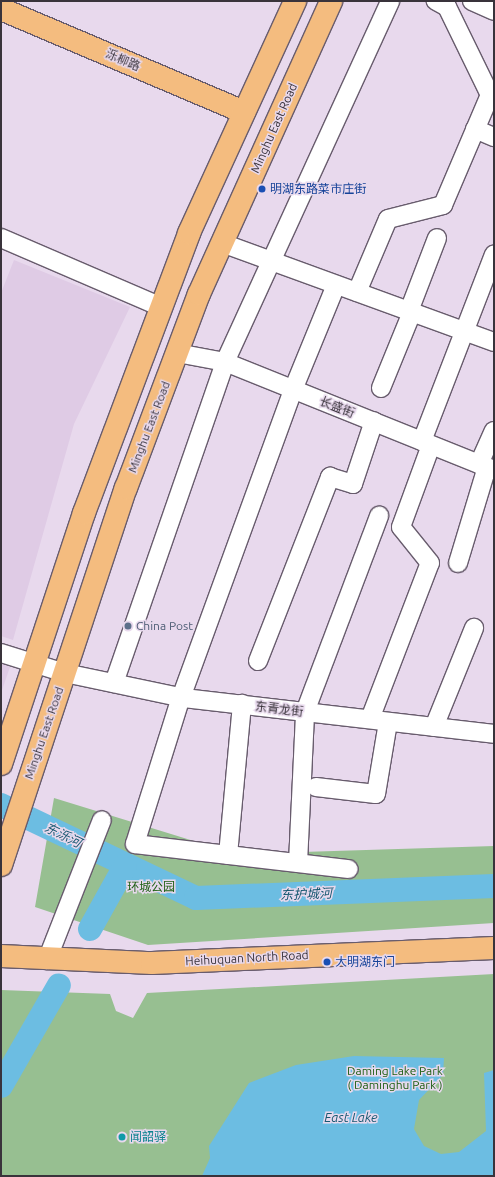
<!DOCTYPE html>
<html>
<head>
<meta charset="utf-8">
<style>
	body { margin:0 }
	#map { position:relative; width:495px; height:1177px; overflow:hidden; background:#e8d9ed; font-family:Ubuntu,"Noto Sans SC",sans-serif }
	div>[style] { position:absolute }
	.built>* { inset:0; background:#dfcbe5 }
	.green>* { inset:0; background:#97bf91 }
	.water>* { inset:0; background:#6cbde2 }
	.river>* { height:24px; margin:-12px; padding:0 12px; transform-origin:12px; border-radius:12px; background:#6cbde2 }
	.roads { filter:drop-shadow(1px 0 #685c6d) drop-shadow(-1px 0 #685c6d) drop-shadow(0 1px #685c6d) drop-shadow(0 -1px #685c6d) }
	.minor>* { height:18px; margin:-9px; padding:0 9px; transform-origin:9px; border-radius:9px; background:#fff }
	.major>* { height:22px; margin:-11px; padding:0 11px; transform-origin:11px; border-radius:11px; background:#f4bc7f }
	.dots>* { width:11px; height:11px; translate:-50% -50%; box-sizing:border-box; border:2px solid #e8d9ed; border-radius:50% }
	span { translate:-50% -50%; white-space:nowrap; text-align:center; line-height:1.15; -webkit-text-stroke:3px #e8d9ed; paint-order:stroke }
	.street-label { font-size:12px; color:#39333b }
	.transit-label { font-size:12px; color:#164399 }
	.left { translate:0 -50%; text-align:left }
	.service-label { font-size:12px; color:#4e5e75 }
	.park-label { font-size:12px; color:#1e6015 }
	.culture-label { font-size:12px; color:#0d838f }
	.water-label { font-size:13px; color:#175871; font-style:italic }
	.frame { position:absolute; inset:0; border:2px solid #39333b; pointer-events:none }
</style>
</head>
<body>
<div id="map">
	<div class="built">
		<i style="clip-path:polygon(14px 260px,130px 307px,74px 424px,13px 640px,1px 636px,1px 293px)"></i>
		<i style="clip-path:polygon(1px 664px,10px 667px,1px 693px)"></i>
	</div>
	<div class="green">
		<i style="clip-path:polygon(54px 798px,236px 854px,494px 846px,494px 923px,148px 945px,35px 907px)"></i>
		<i style="clip-path:polygon(494px 974px,494px 1176px,1px 1176px,1px 990px,110px 994px,116px 1011px,133px 1018px,147px 993px)"></i>
	</div>
	<div class="water">
		<i style="clip-path:polygon(354px 1056px,444px 1058px,443px 1075px,419px 1100px,414px 1129px,424px 1146px,441px 1154px,459px 1152px,486px 1131px,484px 1073px,494px 1070px,494px 1176px,202px 1176px,210px 1158px,209px 1146px,249px 1083px,296px 1065px)"></i>
	</div>
	<div class="river">
		<i style="left:1px;top:805px;width:216px;rotate:25.5deg"></i>
		<i style="left:196px;top:898px;width:298px;rotate:-2.3deg"></i>
		<i style="left:90px;top:929px;width:72px;rotate:-60.9deg"></i>
		<i style="left:1px;top:1086px;width:116px;rotate:-60.1deg"></i>
	</div>
	<div class="roads">
		<div class="minor">
			<i style="left:472px;top:1px;width:24px;rotate:24deg"></i>
			<i style="left:475px;top:129px;width:21px;rotate:23deg"></i>
			<i style="left:1px;top:238px;width:174px;rotate:23.3deg"></i>
			<i style="left:222px;top:243px;width:289px;rotate:20deg"></i>
			<i style="left:336px;top:285px;width:113px;rotate:112.3deg"></i>
			<i style="left:293px;top:390px;width:327px;rotate:110deg"></i>
			<i style="left:181px;top:697px;width:154px;rotate:107.4deg"></i>
			<i style="left:135px;top:844px;width:215px;rotate:6.7deg"></i>
			<i style="left:357px;top:292px;width:79px;rotate:-67deg"></i>
			<i style="left:388px;top:219px;width:57px;rotate:-14.3deg"></i>
			<i style="left:443px;top:205px;width:120px;rotate:-66.9deg"></i>
			<i style="left:490px;top:95px;width:98px;rotate:-116deg"></i>
			<i style="left:447px;top:7px;width:13px;rotate:-151deg"></i>
			<i style="left:409px;top:311px;width:78px;rotate:-69deg"></i>
			<i style="left:177px;top:353px;width:49px;rotate:10.6deg"></i>
			<i style="left:225px;top:362px;width:290px;rotate:21.9deg"></i>
			<i style="left:381px;top:388px;width:82px;rotate:-67.8deg"></i>
			<i style="left:422px;top:441px;width:200px;rotate:-68.9deg"></i>
			<i style="left:479px;top:464px;width:36px;rotate:-66deg"></i>
			<i style="left:458px;top:563px;width:100px;rotate:-73.2deg"></i>
			<i style="left:1px;top:653px;width:67px;rotate:17.4deg"></i>
			<i style="left:65px;top:673px;width:122px;rotate:11.9deg"></i>
			<i style="left:184px;top:698px;width:312px;rotate:6.6deg"></i>
			<i style="left:258px;top:661px;width:198px;rotate:-68.6deg"></i>
			<i style="left:330px;top:477px;width:24px;rotate:17deg"></i>
			<i style="left:353px;top:484px;width:66px;rotate:-71.6deg"></i>
			<i style="left:114px;top:683px;width:340px;rotate:-70.9deg"></i>
			<i style="left:225px;top:362px;width:397px;rotate:-65.4deg"></i>
			<i style="left:370px;top:719px;width:167px;rotate:-69deg"></i>
			<i style="left:430px;top:563px;width:46px;rotate:-128.9deg"></i>
			<i style="left:401px;top:527px;width:87px;rotate:-69.9deg"></i>
			<i style="left:434px;top:727px;width:107px;rotate:-68deg"></i>
			<i style="left:316px;top:787px;width:60px;rotate:6.7deg"></i>
			<i style="left:376px;top:794px;width:73px;rotate:-80.5deg"></i>
			<i style="left:228px;top:855px;width:152px;rotate:-84.7deg"></i>
			<i style="left:298px;top:863px;width:151px;rotate:-87.3deg"></i>
			<i style="left:305px;top:712px;width:210px;rotate:-69.3deg"></i>
			<i style="left:47px;top:960px;width:150px;rotate:-68.6deg"></i>
		</div>
		<div class="major">
			<i style="left:1px;top:9px;width:264px;rotate:23deg"></i>
			<i style="left:1px;top:764px;width:264px;rotate:-71.7deg"></i>
			<i style="left:84px;top:513px;width:299px;rotate:-69.4deg"></i>
			<i style="left:189px;top:233px;width:255px;rotate:-65.4deg"></i>
			<i style="left:1px;top:865px;width:397px;rotate:-71.7deg"></i>
			<i style="left:126px;top:488px;width:207px;rotate:-69.4deg"></i>
			<i style="left:199px;top:294px;width:321px;rotate:-65.7deg"></i>
			<i style="left:1px;top:956px;width:151px;rotate:2.7deg"></i>
			<i style="left:152px;top:963px;width:342px;rotate:-2.5deg"></i>
		</div>
	</div>
	<div class="dots">
		<i style="left:262px;top:189px;background:#1a4fb4"></i>
		<i style="left:128px;top:626px;background:#5c6f8a"></i>
		<i style="left:327px;top:962px;background:#1a4fb4"></i>
		<i style="left:122px;top:1137px;background:#0f9aa8"></i>
	</div>
	<div class="street-label">
		<span style="left:123px;top:60px;rotate:23deg">泺柳路</span>
		<span style="left:274px;top:128px;rotate:-66deg">Minghu East Road</span>
		<span style="left:337px;top:407px;rotate:22deg">长盛街</span>
		<span style="left:149px;top:427px;rotate:-69deg">Minghu East Road</span>
		<span style="left:279px;top:709px;rotate:7deg">东青龙街</span>
		<span style="left:44px;top:733px;rotate:-71deg">Minghu East Road</span>
		<span style="left:247px;top:958px;rotate:-3deg">Heihuquan North Road</span>
	</div>
	<div class="transit-label">
		<span class="left" style="left:270px;top:189px">明湖东路菜市庄街</span>
		<span class="left" style="left:335px;top:962px">大明湖东门</span>
	</div>
	<div class="service-label">
		<span class="left" style="left:136px;top:626px">China Post</span>
	</div>
	<div class="park-label">
		<span style="left:151px;top:887px">环城公园</span>
		<span style="left:395px;top:1078px">Daming Lake Park<br>( Daminghu Park )</span>
	</div>
	<div class="culture-label">
		<span class="left" style="left:130px;top:1137px">闻韶驿</span>
	</div>
	<div class="water-label">
		<span style="left:63px;top:835px;rotate:26deg">东泺河</span>
		<span style="left:306px;top:894px;rotate:-2deg">东护城河</span>
		<span style="left:351px;top:1117px">East Lake</span>
	</div>
	<div class="frame"></div>
</div>
</body>
</html>
